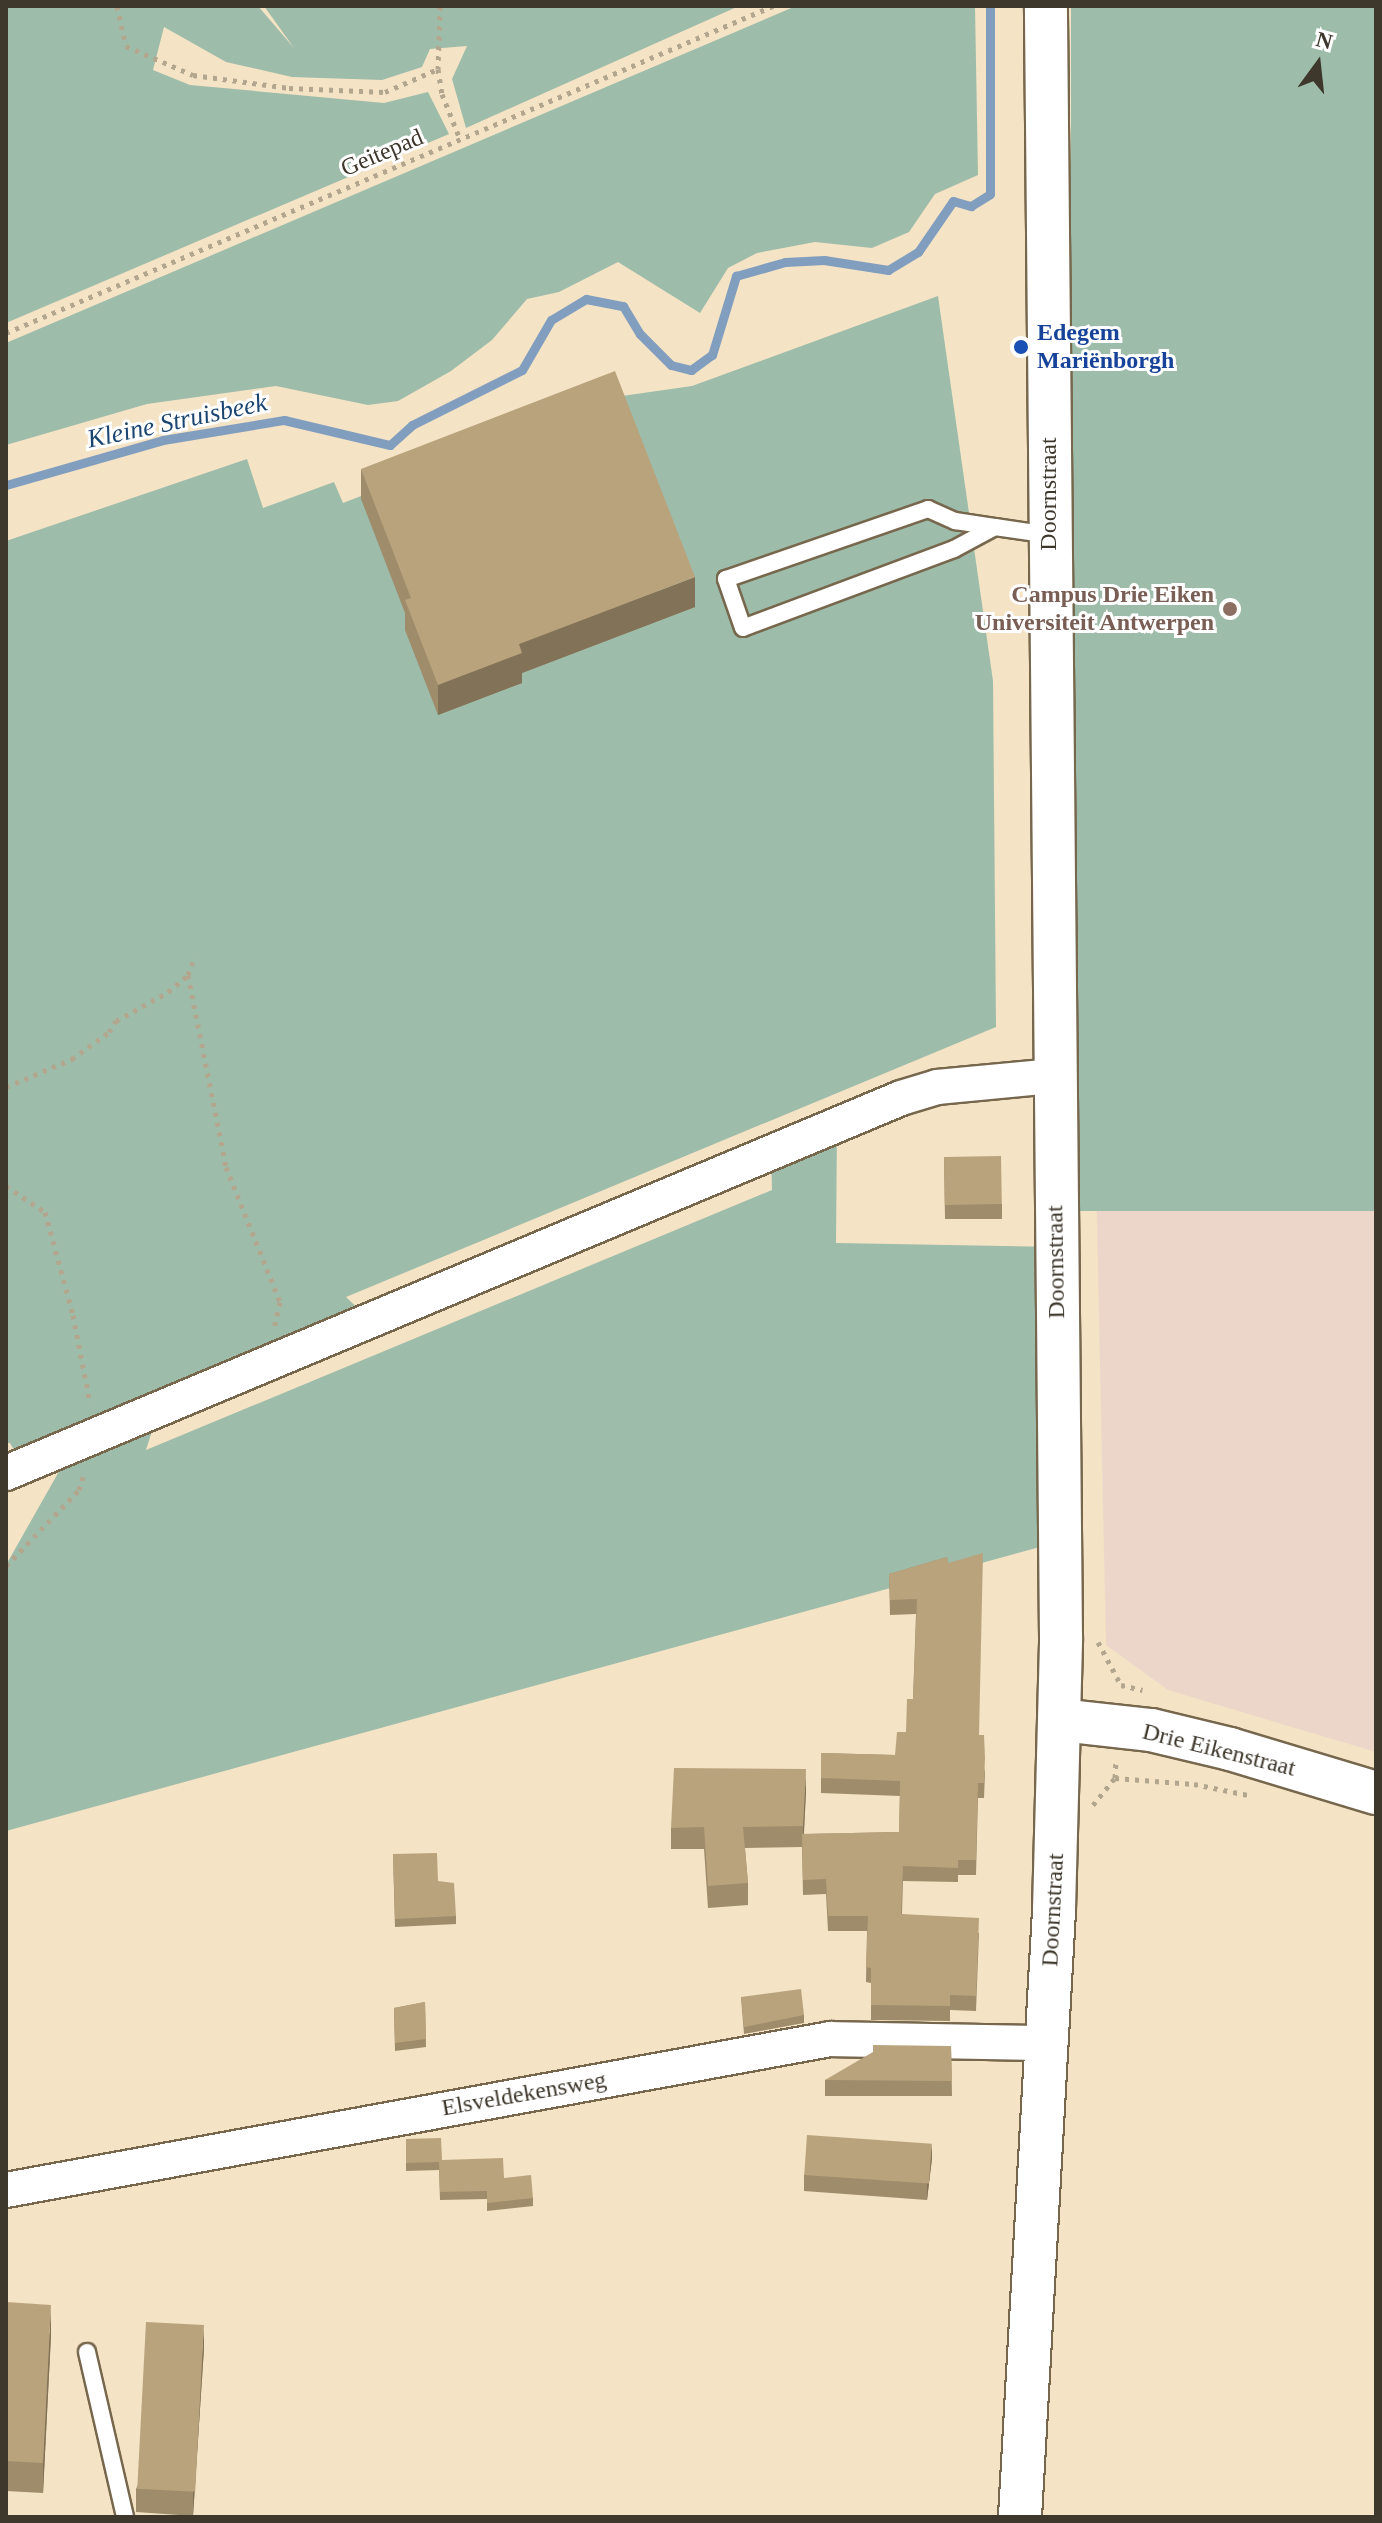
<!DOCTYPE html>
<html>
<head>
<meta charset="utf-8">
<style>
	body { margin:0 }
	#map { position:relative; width:1382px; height:2523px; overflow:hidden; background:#f4e3c5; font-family:Georgia,serif }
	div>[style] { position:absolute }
	.education>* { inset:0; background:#ecd6ca }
	.green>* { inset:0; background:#9ebcaa; transform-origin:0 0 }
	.stream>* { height:9px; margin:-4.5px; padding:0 4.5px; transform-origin:4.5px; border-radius:4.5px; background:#819ebf }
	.path>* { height:5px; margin-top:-2.5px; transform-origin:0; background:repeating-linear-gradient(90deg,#b3a68f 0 4px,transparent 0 10px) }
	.roads { filter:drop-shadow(2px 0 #76674d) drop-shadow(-2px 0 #76674d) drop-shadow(0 2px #76674d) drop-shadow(0 -2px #76674d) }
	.service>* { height:16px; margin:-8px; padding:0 8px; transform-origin:8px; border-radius:8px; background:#fff }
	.minor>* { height:34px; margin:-17px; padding:0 17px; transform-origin:17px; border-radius:17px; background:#fff }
	.tertiary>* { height:42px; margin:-21px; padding:0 21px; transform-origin:21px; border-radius:21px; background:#fff }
	.wall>* { inset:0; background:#9f8c6b }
	.shaded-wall>* { inset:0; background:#827257 }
	.building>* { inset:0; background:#b9a37c; transform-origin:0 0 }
	.dots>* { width:22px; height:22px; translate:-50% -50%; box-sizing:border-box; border:4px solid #fff; border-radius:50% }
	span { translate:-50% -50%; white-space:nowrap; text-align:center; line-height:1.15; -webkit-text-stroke:6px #fff; paint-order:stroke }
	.street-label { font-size:24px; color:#3e372c }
	.transit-label { font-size:24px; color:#164399; font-weight:700 }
	.left { translate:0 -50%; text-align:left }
	.education-label { font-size:24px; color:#785e54; font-weight:700 }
	.right { translate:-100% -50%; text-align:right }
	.water-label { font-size:26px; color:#1a4571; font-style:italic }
	.frame { position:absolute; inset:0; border:8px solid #3e372c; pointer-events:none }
	.north { position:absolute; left:1278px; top:24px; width:80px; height:80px; -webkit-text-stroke:6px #fff; paint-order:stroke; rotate:15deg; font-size:22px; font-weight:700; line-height:32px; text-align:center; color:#3e372c }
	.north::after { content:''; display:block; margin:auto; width:28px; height:36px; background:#3e372c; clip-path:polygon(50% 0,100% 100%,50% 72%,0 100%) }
</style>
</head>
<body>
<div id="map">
	<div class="education">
		<i style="clip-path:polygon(1071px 6px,1376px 6px,1376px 1752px,1168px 1690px,1106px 1645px)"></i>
	</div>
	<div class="green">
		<i style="clip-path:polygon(6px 6px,258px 6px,294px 48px,264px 6px,739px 6px,466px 128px,452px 79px,467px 46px,430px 49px,422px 67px,382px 80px,292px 77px,226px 62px,164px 27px,153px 70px,190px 85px,384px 103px,428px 92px,449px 134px,6px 323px)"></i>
		<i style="clip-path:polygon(796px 6px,975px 6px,978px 175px,935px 194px,909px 232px,872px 248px,815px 242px,757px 253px,728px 268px,700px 313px,618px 262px,559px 292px,527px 299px,492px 340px,451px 371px,398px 401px,368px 405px,276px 386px,147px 404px,6px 445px,6px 343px)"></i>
		<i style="left:1071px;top:6px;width:305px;height:1205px"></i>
		<i style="clip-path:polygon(938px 296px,993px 681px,996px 1027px,346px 1297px,370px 1320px,159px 1409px,146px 1450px,772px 1190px,771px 1153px,837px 1125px,836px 1243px,1056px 1247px,1058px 1542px,6px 1831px,6px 1565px,74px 1445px,23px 1465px,10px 1443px,6px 1443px,6px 541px,247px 459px,263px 508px,334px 482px,343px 503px,615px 397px,692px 386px)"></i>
	</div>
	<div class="stream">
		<i style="left:6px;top:485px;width:163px;rotate:-16deg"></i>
		<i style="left:163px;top:440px;width:123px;rotate:-9.4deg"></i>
		<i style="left:284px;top:420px;width:109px;rotate:13.3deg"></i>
		<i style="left:390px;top:445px;width:30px;rotate:-42deg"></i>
		<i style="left:412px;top:425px;width:123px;rotate:-26.6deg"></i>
		<i style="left:522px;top:370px;width:58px;rotate:-59.9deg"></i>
		<i style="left:551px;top:320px;width:41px;rotate:-31deg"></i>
		<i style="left:586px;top:299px;width:38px;rotate:11deg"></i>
		<i style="left:623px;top:306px;width:33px;rotate:59deg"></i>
		<i style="left:640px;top:334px;width:44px;rotate:45deg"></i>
		<i style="left:671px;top:365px;width:21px;rotate:14deg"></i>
		<i style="left:691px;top:370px;width:26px;rotate:-36deg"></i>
		<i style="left:712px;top:355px;width:83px;rotate:-73.1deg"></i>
		<i style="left:736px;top:276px;width:51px;rotate:-15.9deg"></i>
		<i style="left:785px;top:262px;width:39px;rotate:-3deg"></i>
		<i style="left:824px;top:260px;width:65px;rotate:8.9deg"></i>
		<i style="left:888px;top:270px;width:35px;rotate:-31deg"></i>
		<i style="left:918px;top:252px;width:62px;rotate:-55.5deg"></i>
		<i style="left:953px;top:201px;width:19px;rotate:16deg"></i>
		<i style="left:971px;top:206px;width:22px;rotate:-32deg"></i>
		<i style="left:990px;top:194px;width:188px;rotate:-90deg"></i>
	</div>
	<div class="path">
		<i style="left:117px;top:6px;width:41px;rotate:77.3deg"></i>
		<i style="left:126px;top:46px;width:73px;rotate:23.4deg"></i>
		<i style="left:193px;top:75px;width:97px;rotate:7.7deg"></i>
		<i style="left:289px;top:88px;width:96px;rotate:2.4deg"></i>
		<i style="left:385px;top:92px;width:58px;rotate:-23.5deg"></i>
		<i style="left:440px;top:6px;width:63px;rotate:91.8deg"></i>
		<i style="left:438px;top:69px;width:25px;rotate:81deg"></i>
		<i style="left:442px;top:94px;width:48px;rotate:68.2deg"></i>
		<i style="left:6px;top:333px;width:834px;rotate:-23.09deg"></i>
		<i style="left:188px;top:975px;width:196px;rotate:78.8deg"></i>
		<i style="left:226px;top:1167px;width:145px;rotate:68.2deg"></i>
		<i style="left:280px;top:1302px;width:26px;rotate:103deg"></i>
		<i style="left:6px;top:1087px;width:72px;rotate:-23deg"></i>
		<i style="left:72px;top:1059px;width:46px;rotate:-36.1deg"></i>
		<i style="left:109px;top:1032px;width:13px;rotate:-58deg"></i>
		<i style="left:116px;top:1021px;width:60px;rotate:-29.1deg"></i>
		<i style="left:168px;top:992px;width:26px;rotate:-40deg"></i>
		<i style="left:188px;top:975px;width:20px;rotate:-70deg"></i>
		<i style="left:6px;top:1186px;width:47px;rotate:33.7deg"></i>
		<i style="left:45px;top:1212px;width:107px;rotate:74.8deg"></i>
		<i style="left:73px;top:1315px;width:90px;rotate:79.1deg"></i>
		<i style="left:6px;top:1566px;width:105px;rotate:-46.2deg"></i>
		<i style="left:79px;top:1490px;width:17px;rotate:-73deg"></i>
		<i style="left:1098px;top:1642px;width:49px;rotate:61.9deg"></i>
		<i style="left:1121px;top:1685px;width:22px;rotate:13deg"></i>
		<i style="left:1115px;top:1778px;width:19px;rotate:-87deg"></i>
		<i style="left:1093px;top:1805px;width:35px;rotate:-51deg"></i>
		<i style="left:1115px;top:1778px;width:79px;rotate:4.3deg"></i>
		<i style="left:1194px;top:1784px;width:55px;rotate:11.5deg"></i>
	</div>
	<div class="roads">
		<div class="service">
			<i style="left:995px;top:527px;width:47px;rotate:151.8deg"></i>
			<i style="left:954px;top:549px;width:225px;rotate:159.5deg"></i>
			<i style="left:743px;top:628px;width:52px;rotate:-109.1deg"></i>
			<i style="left:726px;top:579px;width:214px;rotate:-19.1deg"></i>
			<i style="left:928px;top:509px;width:30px;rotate:24deg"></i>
			<i style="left:955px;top:521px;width:40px;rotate:8.5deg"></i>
			<i style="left:995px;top:527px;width:56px;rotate:8.3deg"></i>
			<i style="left:87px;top:2352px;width:169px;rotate:77deg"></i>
		</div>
		<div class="minor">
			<i style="left:6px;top:1473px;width:970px;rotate:-22.73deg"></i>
			<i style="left:901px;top:1098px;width:38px;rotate:-17deg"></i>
			<i style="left:937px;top:1087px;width:118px;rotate:-5.4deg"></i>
			<i style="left:6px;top:2190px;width:838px;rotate:-10.38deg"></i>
			<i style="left:830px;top:2039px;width:216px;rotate:1.1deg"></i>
		</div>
		<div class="tertiary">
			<i style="left:1060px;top:1720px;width:92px;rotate:6.3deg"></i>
			<i style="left:1151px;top:1730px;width:81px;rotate:13.5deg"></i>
			<i style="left:1230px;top:1749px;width:152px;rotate:16.8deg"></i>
			<i style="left:1020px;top:2517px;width:608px;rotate:-86.79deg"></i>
			<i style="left:1054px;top:1910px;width:273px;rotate:-88.5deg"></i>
			<i style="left:1061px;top:1637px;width:1631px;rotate:-90.53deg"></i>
		</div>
	</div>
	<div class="wall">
		<i style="clip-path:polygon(361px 469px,695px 607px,522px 673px,522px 683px,438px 715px,405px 630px,405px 613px,361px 499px)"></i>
		<i style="clip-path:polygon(944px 1158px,1002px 1204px,1002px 1219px,945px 1219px)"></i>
		<i style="clip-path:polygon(947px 1557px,985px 1773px,984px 1798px,978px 1798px,976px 1875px,958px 1875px,958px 1882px,903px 1881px,902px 1914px,979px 1933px,976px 2011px,950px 2010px,950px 2021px,871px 2020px,871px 1983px,866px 1982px,867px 1931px,828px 1931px,826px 1894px,803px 1895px,802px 1847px,745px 1848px,748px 1883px,748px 1905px,708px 1908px,704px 1849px,671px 1849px,671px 1828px,806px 1791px,804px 1834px,899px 1832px,900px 1796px,821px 1793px,821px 1753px,895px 1755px,906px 1732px,913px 1699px,916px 1614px,890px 1615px,889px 1574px)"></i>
		<i style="clip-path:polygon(393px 1854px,438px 1881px,456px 1916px,456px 1924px,395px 1927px)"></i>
		<i style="clip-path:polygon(741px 1997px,804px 2015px,804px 2023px,744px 2034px)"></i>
		<i style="clip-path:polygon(425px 2002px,426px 2047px,395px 2051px,394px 2008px)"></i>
		<i style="clip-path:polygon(951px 2046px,952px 2096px,825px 2096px,825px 2080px)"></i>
		<i style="clip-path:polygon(406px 2139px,442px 2160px,504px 2178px,533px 2198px,533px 2206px,487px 2211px,487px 2199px,440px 2200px,439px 2170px,406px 2171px)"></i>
		<i style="clip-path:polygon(932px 2158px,927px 2200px,804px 2191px,804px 2175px)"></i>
		<i style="clip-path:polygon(6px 2302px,51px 2335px,43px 2493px,6px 2491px)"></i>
		<i style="clip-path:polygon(204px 2348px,193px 2516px,136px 2512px,136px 2489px)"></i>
	</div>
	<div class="shaded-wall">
		<i style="clip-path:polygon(695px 577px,695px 607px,522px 673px,522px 683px,438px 715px,438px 685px,519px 644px)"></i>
		<i style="clip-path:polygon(806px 1769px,806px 1791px,803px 1847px,803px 1826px)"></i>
		<i style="clip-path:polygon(932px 2143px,932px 2158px,927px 2200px,927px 2185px)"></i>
		<i style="clip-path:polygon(51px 2305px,51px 2335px,43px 2493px,43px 2463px)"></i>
		<i style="clip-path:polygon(204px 2325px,204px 2348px,193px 2516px,193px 2493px)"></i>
	</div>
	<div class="building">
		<i style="clip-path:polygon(615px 371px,695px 577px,519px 644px,522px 653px,438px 685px,405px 600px,411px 598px,361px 469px)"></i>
		<i style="left:1001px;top:1156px;width:48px;height:57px;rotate:89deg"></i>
		<i style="clip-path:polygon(983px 1553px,979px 1735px,984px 1735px,985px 1758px,984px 1783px,978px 1783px,976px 1860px,958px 1860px,958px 1868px,903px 1866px,901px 1914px,979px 1918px,976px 1996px,950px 1995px,950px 2006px,871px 2005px,871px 1968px,866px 1967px,868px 1916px,828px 1916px,826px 1879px,803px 1880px,802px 1834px,899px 1832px,900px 1781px,821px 1778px,821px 1753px,895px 1755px,897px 1732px,906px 1732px,907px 1699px,913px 1699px,917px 1599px,890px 1600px,889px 1574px,947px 1557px,948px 1563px)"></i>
		<i style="clip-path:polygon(674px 1768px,806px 1769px,803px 1826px,743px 1827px,748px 1883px,708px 1886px,704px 1827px,671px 1828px)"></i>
		<i style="clip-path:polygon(437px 1853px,438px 1881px,454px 1883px,456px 1916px,395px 1919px,393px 1854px)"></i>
		<i style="clip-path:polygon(801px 1989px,804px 2015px,744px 2027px,741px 1997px)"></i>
		<i style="clip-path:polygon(425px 2002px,426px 2039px,395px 2043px,394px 2008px)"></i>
		<i style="clip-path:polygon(873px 2045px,951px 2046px,952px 2081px,825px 2080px,873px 2052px)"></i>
		<i style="left:807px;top:2135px;width:125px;height:40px;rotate:4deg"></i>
		<i style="clip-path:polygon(441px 2138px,442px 2160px,503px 2158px,504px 2178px,531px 2175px,533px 2198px,487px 2203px,487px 2191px,440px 2192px,439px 2162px,406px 2163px,406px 2139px)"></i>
		<i style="clip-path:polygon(6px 2302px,51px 2305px,43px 2463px,6px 2461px)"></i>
		<i style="left:146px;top:2322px;width:58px;height:167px;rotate:3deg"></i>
	</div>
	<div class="dots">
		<i style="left:1021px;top:347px;background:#1a4fb4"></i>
		<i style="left:1230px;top:609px;background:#8d6e63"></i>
	</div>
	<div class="street-label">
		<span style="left:382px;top:153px;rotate:-23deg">Geitepad</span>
		<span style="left:1049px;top:494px;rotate:-90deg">Doornstraat</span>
		<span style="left:1056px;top:1262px;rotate:-91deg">Doornstraat</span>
		<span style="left:1219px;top:1750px;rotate:14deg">Drie Eikenstraat</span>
		<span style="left:1053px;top:1910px;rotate:-87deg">Doornstraat</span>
		<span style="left:524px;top:2094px;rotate:-10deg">Elsveldekensweg</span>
	</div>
	<div class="transit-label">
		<span class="left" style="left:1037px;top:347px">Edegem<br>Mariënborgh</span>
	</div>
	<div class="education-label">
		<span class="right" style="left:1214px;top:609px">Campus Drie Eiken<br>Universiteit Antwerpen</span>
	</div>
	<div class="water-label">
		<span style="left:177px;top:421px;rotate:-12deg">Kleine Struisbeek</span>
	</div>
	<div class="frame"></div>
	<div class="north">N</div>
</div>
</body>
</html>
